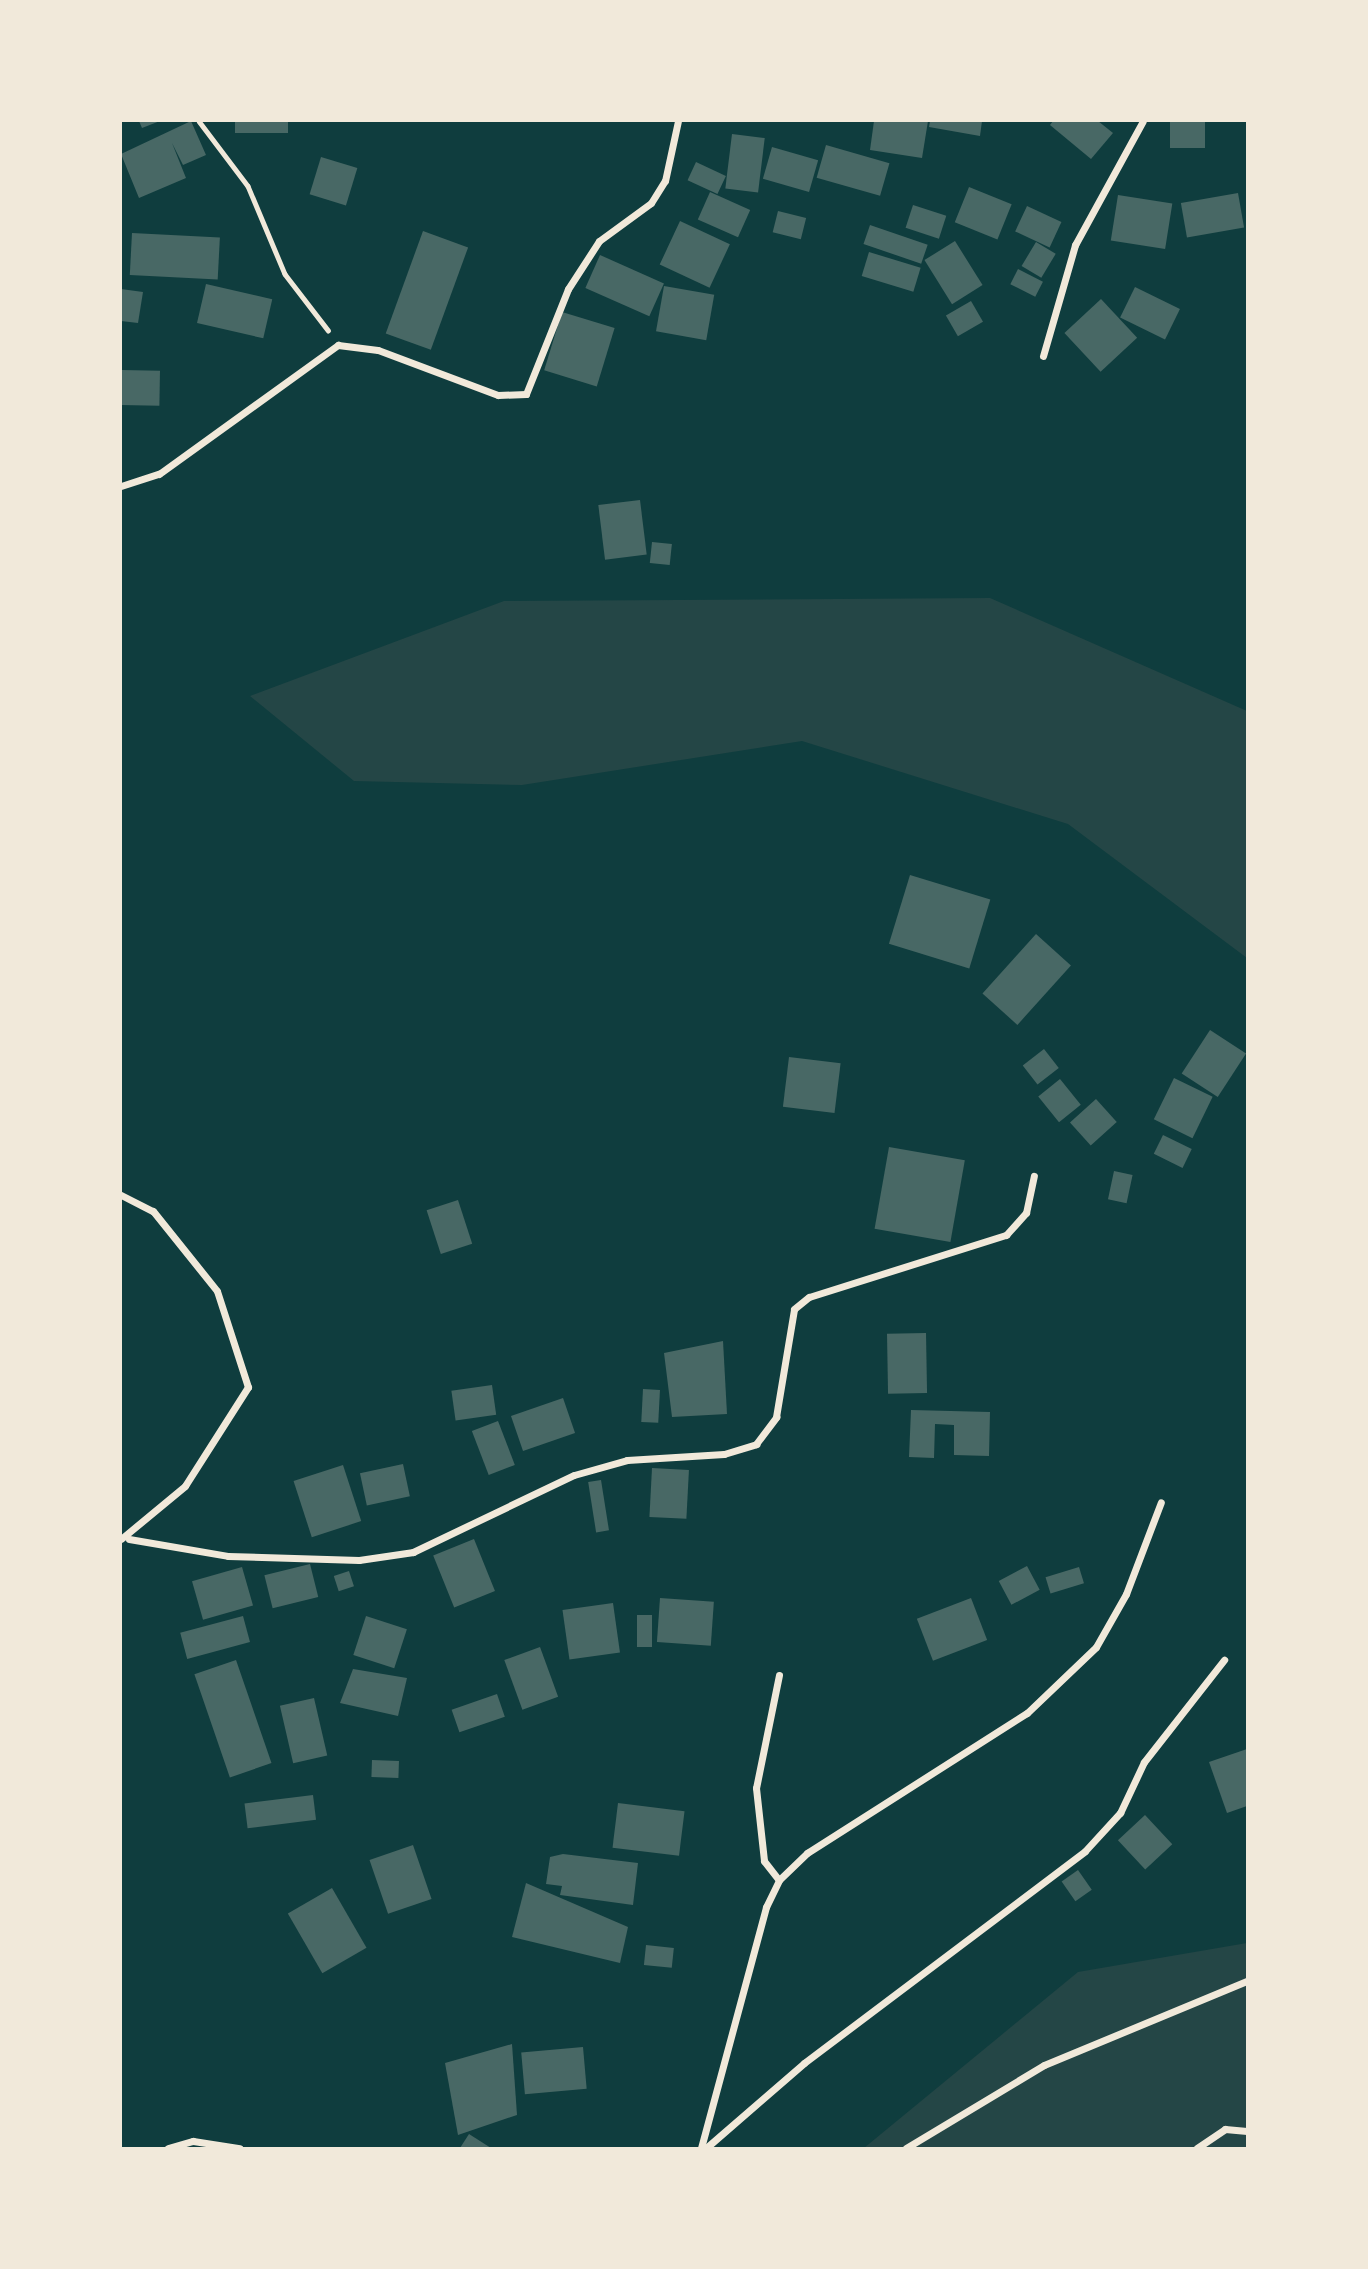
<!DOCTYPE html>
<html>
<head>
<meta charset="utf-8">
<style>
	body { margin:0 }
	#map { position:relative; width:1368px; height:2269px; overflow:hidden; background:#0f3d3e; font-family:Commissioner,sans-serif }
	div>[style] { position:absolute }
	.green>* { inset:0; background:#244646 }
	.building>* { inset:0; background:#486865; transform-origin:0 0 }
	.path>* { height:4.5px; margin:-2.25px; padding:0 2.25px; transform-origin:2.25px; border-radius:2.25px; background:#f1e9da }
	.minor>* { height:7px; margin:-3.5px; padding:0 3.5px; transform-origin:3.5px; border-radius:3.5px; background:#f1e9da }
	span { translate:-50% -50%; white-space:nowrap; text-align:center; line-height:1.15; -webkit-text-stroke:5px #f1e9da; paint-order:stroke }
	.frame { position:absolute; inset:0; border:122px solid #f1e9da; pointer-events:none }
</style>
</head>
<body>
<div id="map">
	<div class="green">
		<i style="clip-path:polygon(990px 598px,1247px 711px,1247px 958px,1068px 824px,802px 741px,522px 785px,354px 781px,250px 696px,504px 601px)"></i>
		<i style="clip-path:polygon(1247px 1943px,1247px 2148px,864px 2148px,1078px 1972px)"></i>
	</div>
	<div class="building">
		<i style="clip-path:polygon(139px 121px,160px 121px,142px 128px)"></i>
		<i style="clip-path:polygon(191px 121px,206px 155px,183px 165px,172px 143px,186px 178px,139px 198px,121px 154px)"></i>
		<i style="left:235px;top:121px;width:53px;height:12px"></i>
		<i style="clip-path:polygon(874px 121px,928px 121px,922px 158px,870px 150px)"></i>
		<i style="clip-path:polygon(930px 121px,982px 121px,980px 136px,929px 127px)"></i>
		<i style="clip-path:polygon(1053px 121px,1098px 121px,1113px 133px,1091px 159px,1050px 125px)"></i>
		<i style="left:1170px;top:121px;width:35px;height:27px"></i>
		<i style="left:732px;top:134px;width:33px;height:55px;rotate:7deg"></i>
		<i style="left:826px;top:145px;width:66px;height:34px;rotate:16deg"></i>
		<i style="left:772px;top:147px;width:48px;height:33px;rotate:16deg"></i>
		<i style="left:321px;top:157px;width:38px;height:39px;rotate:17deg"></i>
		<i style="left:696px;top:162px;width:33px;height:20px;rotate:25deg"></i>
		<i style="left:969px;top:187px;width:46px;height:38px;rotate:22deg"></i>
		<i style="left:710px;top:192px;width:44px;height:30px;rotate:24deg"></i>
		<i style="left:1238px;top:193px;width:35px;height:58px;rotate:80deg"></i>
		<i style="left:1118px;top:195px;width:55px;height:46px;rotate:9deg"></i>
		<i style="left:913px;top:205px;width:35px;height:24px;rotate:18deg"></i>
		<i style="left:1027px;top:206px;width:38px;height:28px;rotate:25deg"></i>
		<i style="left:778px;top:211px;width:29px;height:22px;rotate:14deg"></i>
		<i style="left:680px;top:221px;width:55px;height:48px;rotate:25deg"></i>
		<i style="left:870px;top:225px;width:61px;height:20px;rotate:19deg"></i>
		<i style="left:423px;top:231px;width:48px;height:109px;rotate:20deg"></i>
		<i style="left:132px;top:233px;width:88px;height:42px;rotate:3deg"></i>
		<i style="left:955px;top:241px;width:52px;height:36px;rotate:58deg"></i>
		<i style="left:1036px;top:242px;width:23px;height:28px;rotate:31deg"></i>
		<i style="left:869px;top:252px;width:54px;height:25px;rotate:17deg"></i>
		<i style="left:600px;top:255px;width:70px;height:36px;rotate:24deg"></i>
		<i style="left:1018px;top:269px;width:28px;height:17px;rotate:27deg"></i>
		<i style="left:206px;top:284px;width:68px;height:40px;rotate:13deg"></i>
		<i style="left:664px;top:286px;width:51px;height:46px;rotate:10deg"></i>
		<i style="left:1135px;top:287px;width:50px;height:34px;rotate:26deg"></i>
		<i style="clip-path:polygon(121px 289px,143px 292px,138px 323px,121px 321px)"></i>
		<i style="left:1101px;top:299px;width:53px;height:50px;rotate:47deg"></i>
		<i style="left:971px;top:301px;width:24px;height:29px;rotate:60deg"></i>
		<i style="left:562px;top:312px;width:55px;height:61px;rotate:17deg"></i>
		<i style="left:121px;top:370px;width:39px;height:35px;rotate:1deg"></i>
		<i style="left:640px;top:500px;width:55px;height:42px;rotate:83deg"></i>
		<i style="left:652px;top:542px;width:20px;height:21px;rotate:6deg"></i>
		<i style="left:910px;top:875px;width:84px;height:72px;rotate:17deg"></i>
		<i style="left:1036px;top:934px;width:47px;height:80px;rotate:42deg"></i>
		<i style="left:1210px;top:1030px;width:43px;height:52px;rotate:33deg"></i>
		<i style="left:1044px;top:1049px;width:24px;height:27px;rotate:52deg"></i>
		<i style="left:789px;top:1057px;width:52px;height:50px;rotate:7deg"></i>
		<i style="left:1174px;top:1078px;width:43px;height:46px;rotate:26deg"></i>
		<i style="left:1060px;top:1079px;width:33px;height:28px;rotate:51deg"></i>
		<i style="left:1096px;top:1099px;width:31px;height:35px;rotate:48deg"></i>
		<i style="left:1163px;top:1135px;width:32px;height:21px;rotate:26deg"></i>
		<i style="left:889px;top:1147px;width:77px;height:83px;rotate:10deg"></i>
		<i style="left:1114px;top:1171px;width:19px;height:29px;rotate:12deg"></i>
		<i style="left:458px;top:1200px;width:46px;height:33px;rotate:72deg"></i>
		<i style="left:926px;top:1333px;width:60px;height:39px;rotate:89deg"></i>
		<i style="clip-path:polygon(723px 1341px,727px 1414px,672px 1417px,664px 1353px)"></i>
		<i style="left:492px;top:1385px;width:30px;height:41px;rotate:82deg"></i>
		<i style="left:643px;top:1389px;width:17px;height:33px;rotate:3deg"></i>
		<i style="left:563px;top:1398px;width:37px;height:55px;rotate:71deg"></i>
		<i style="clip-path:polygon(911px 1410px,990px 1412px,989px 1456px,954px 1455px,954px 1425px,935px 1424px,934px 1458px,909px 1457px)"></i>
		<i style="left:498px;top:1421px;width:47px;height:28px;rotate:69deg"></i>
		<i style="left:403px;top:1464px;width:33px;height:44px;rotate:78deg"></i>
		<i style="left:343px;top:1465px;width:59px;height:52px;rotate:72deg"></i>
		<i style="left:652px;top:1468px;width:37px;height:49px;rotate:3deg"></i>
		<i style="left:601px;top:1480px;width:51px;height:13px;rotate:81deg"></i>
		<i style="left:474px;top:1539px;width:56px;height:44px;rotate:68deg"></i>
		<i style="left:310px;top:1564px;width:34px;height:47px;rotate:76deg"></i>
		<i style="left:1027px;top:1566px;width:27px;height:32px;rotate:62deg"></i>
		<i style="left:242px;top:1567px;width:40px;height:52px;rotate:74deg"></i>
		<i style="left:1079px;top:1567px;width:17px;height:35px;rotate:73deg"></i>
		<i style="left:349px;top:1571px;width:16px;height:16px;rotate:72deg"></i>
		<i style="left:660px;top:1598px;width:54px;height:44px;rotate:4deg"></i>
		<i style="left:971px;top:1598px;width:45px;height:58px;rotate:69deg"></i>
		<i style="left:613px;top:1603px;width:50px;height:51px;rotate:82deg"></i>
		<i style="left:637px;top:1615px;width:15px;height:32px"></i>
		<i style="left:243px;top:1616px;width:27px;height:65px;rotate:75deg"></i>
		<i style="left:366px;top:1616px;width:43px;height:41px;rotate:18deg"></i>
		<i style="left:540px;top:1647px;width:53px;height:38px;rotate:70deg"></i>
		<i style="left:236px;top:1660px;width:109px;height:44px;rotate:71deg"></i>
		<i style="clip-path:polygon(353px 1669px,407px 1678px,398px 1716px,340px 1703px)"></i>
		<i style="left:497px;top:1694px;width:24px;height:48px;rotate:71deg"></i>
		<i style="left:314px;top:1698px;width:59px;height:35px;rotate:77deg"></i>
		<i style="clip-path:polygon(1247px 1749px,1247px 1806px,1227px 1813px,1209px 1762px)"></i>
		<i style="left:372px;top:1760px;width:27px;height:17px;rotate:2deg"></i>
		<i style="left:313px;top:1795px;width:25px;height:69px;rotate:83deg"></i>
		<i style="left:618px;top:1803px;width:67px;height:45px;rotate:7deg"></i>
		<i style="left:1145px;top:1815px;width:40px;height:37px;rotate:47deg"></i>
		<i style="left:413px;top:1845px;width:57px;height:46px;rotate:71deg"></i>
		<i style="clip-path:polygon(563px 1854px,638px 1863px,633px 1905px,560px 1895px,562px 1886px,546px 1884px,550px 1857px)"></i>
		<i style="left:1078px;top:1870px;width:24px;height:20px;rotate:55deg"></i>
		<i style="clip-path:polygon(526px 1883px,628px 1927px,620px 1963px,512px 1937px)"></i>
		<i style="left:332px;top:1888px;width:69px;height:51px;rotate:60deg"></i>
		<i style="left:646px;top:1945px;width:28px;height:20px;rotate:6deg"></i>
		<i style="clip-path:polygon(512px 2044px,517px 2115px,458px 2135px,445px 2063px)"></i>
		<i style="left:583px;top:2047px;width:42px;height:62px;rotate:85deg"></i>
		<i style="clip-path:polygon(469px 2134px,491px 2148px,460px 2148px)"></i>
	</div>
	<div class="path">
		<i style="left:199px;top:121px;width:81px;rotate:53deg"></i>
		<i style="left:248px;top:186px;width:95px;rotate:67.2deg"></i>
		<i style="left:285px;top:274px;width:71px;rotate:52.5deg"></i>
	</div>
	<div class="minor">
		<i style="left:1043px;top:356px;width:116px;rotate:-73.9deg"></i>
		<i style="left:1075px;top:245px;width:141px;rotate:-61.3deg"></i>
		<i style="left:121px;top:486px;width:40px;rotate:-18deg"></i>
		<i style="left:159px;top:474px;width:221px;rotate:-35.8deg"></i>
		<i style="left:338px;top:345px;width:40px;rotate:7.1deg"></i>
		<i style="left:378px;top:350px;width:128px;rotate:20.6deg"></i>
		<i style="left:498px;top:395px;width:28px;rotate:-2deg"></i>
		<i style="left:526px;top:394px;width:113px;rotate:-68.2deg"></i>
		<i style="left:568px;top:289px;width:57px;rotate:-57.1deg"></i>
		<i style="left:599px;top:241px;width:64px;rotate:-36.2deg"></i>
		<i style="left:651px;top:203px;width:26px;rotate:-58deg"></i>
		<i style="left:665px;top:181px;width:61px;rotate:-77.8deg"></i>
		<i style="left:121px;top:1195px;width:36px;rotate:27deg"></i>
		<i style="left:153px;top:1211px;width:102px;rotate:51.3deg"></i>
		<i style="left:217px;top:1291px;width:101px;rotate:72.1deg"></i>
		<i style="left:248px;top:1387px;width:117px;rotate:122.5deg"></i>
		<i style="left:185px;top:1486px;width:83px;rotate:140.4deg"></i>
		<i style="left:129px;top:1539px;width:100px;rotate:9.7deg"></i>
		<i style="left:228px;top:1556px;width:131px;rotate:1.7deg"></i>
		<i style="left:359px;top:1560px;width:55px;rotate:-8.4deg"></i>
		<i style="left:413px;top:1552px;width:178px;rotate:-25.6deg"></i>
		<i style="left:574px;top:1475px;width:55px;rotate:-15.8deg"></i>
		<i style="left:627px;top:1460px;width:97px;rotate:-3.5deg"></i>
		<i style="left:724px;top:1454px;width:34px;rotate:-17deg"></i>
		<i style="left:756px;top:1444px;width:34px;rotate:-53deg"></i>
		<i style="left:776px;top:1417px;width:109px;rotate:-80.5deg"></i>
		<i style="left:794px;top:1309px;width:19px;rotate:-39deg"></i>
		<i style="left:809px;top:1297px;width:207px;rotate:-17.5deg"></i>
		<i style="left:1006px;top:1235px;width:30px;rotate:-48deg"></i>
		<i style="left:1026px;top:1213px;width:38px;rotate:-78deg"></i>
		<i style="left:779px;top:1675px;width:115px;rotate:101.5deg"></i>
		<i style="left:756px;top:1788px;width:73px;rotate:83.7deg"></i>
		<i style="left:764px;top:1861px;width:24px;rotate:52deg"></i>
		<i style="left:168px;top:2148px;width:26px;rotate:-16deg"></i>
		<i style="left:193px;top:2141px;width:47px;rotate:8.7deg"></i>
		<i style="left:701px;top:2148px;width:250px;rotate:-74.9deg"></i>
		<i style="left:766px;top:1907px;width:30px;rotate:-64deg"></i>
		<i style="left:779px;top:1880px;width:39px;rotate:-44deg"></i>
		<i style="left:807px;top:1853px;width:261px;rotate:-32.5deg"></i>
		<i style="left:1027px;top:1713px;width:95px;rotate:-43.7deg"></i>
		<i style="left:1096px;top:1647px;width:61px;rotate:-60.5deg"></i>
		<i style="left:1126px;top:1594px;width:98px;rotate:-69.2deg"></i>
		<i style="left:706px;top:2148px;width:130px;rotate:-40.9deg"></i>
		<i style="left:804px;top:2063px;width:352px;rotate:-37deg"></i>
		<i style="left:1085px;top:1851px;width:52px;rotate:-47.4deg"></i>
		<i style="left:1120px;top:1813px;width:56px;rotate:-64.8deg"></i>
		<i style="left:1144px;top:1762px;width:130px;rotate:-51.9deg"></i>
		<i style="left:906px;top:2148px;width:161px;rotate:-31deg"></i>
		<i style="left:1044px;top:2065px;width:220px;rotate:-22.5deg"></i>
		<i style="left:1197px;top:2148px;width:34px;rotate:-34deg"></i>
		<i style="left:1225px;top:2129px;width:22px;rotate:5deg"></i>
	</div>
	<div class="frame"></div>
</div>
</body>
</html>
